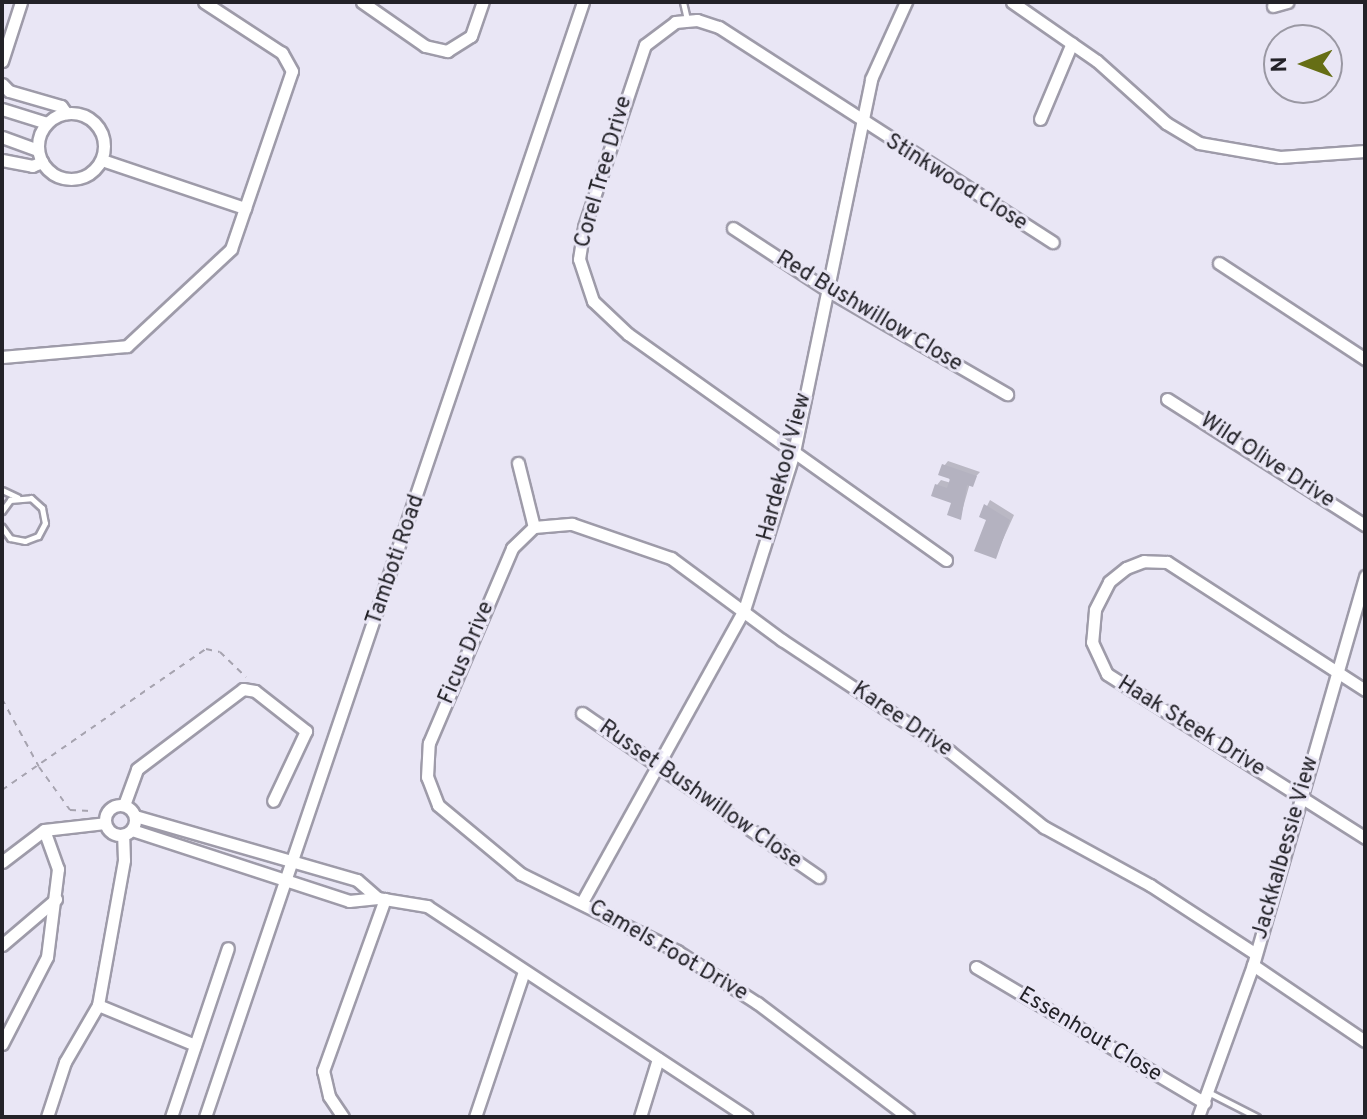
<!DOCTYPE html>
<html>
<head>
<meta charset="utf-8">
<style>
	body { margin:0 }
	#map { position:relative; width:1367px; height:1119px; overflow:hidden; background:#e9e6f5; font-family:Overpass,sans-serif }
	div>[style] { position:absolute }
	.shadow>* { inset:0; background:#0003 }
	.building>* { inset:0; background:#b4b2c0 }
	.path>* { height:2px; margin-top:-1px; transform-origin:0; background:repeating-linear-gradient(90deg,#a6a3af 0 6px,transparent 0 12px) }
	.roads { filter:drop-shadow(2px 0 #9e9ba9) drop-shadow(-2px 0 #9e9ba9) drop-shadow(0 2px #9e9ba9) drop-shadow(0 -2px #9e9ba9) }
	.service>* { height:5px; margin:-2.5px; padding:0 2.5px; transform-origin:2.5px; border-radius:2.5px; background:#fff }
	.minor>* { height:11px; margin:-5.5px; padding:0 5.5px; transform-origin:5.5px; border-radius:5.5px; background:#fff }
	.minor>.ring { margin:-5.5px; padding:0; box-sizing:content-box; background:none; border:11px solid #fff; border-radius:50% }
	span { translate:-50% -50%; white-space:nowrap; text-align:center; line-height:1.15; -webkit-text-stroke:6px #e9e6f5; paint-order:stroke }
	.street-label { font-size:22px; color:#232228 }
	.frame { position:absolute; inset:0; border:4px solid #232228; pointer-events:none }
	.north { position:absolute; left:1263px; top:24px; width:80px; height:80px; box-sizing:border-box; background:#e9e6f5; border:2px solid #9a98a3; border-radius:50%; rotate:269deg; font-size:22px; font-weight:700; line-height:32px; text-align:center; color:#232228 }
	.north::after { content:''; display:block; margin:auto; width:28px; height:36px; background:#666e15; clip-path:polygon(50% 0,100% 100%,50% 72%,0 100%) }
</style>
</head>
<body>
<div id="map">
	<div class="shadow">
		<i style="clip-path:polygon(948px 461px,980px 472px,970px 483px,960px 518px,954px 502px,937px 485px,941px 480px,951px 483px,944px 466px)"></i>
		<i style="clip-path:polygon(990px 500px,1014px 515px,995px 557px,989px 519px,982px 516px)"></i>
	</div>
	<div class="building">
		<i style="clip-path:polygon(942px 464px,977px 476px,973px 487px,967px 485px,961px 520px,947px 515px,951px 503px,931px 496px,935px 484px,947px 488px,950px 479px,938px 475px)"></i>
		<i style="clip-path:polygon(984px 504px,1010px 520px,996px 559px,974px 551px,986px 520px,979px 517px)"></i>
	</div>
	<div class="path">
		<i style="left:2px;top:699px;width:77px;rotate:61.4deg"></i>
		<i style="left:39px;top:767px;width:53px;rotate:54.2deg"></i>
		<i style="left:70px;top:810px;width:21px;rotate:3deg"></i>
		<i style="left:2px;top:790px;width:248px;rotate:-34.7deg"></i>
		<i style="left:206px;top:649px;width:14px;rotate:12deg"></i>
		<i style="left:220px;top:652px;width:36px;rotate:44deg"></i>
	</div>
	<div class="roads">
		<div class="service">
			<i style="left:683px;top:2px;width:17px;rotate:77deg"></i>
			<i style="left:2px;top:490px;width:17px;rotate:25deg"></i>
			<i style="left:2px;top:511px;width:14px;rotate:-54deg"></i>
			<i style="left:10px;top:500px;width:21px;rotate:-5deg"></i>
			<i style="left:31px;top:498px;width:15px;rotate:42deg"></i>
			<i style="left:42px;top:508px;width:15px;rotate:79deg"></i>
			<i style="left:45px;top:523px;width:15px;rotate:118deg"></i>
			<i style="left:38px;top:536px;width:14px;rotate:159deg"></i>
			<i style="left:25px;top:541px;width:15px;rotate:-169deg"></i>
			<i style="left:10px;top:538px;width:14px;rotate:-126deg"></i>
			<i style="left:1208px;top:1092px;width:55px;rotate:27deg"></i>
		</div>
		<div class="minor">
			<i style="left:362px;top:2px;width:77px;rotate:34.9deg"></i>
			<i style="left:425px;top:46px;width:23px;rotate:13deg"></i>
			<i style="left:447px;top:51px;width:28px;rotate:-32deg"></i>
			<i style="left:471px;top:36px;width:36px;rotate:-71deg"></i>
			<i style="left:1012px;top:2px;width:103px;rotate:34.8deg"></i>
			<i style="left:1097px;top:61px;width:93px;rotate:41.9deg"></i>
			<i style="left:1166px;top:123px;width:39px;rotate:31deg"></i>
			<i style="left:1199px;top:143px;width:82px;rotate:9.8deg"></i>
			<i style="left:1280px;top:157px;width:85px;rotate:-4deg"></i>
			<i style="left:1273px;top:6px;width:15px;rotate:-16deg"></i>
			<i style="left:2px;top:61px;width:62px;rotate:-72.1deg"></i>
			<i style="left:2px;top:84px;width:10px;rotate:45deg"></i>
			<i style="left:9px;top:91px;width:54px;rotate:16.1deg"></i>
			<i style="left:61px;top:106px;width:9px;rotate:54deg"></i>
			<i style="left:2px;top:109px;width:47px;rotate:17.3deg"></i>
			<i class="ring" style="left:38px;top:113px;width:55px;height:55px"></i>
			<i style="left:1040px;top:119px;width:82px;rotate:-67.2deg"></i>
			<i style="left:2px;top:137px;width:38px;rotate:20deg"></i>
			<i style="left:2px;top:160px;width:31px;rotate:11deg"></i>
			<i style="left:32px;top:166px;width:11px;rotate:-22deg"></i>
			<i style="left:102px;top:160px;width:151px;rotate:18.6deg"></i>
			<i style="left:733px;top:228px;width:115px;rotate:33.3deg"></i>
			<i style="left:829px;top:291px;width:206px;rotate:30.1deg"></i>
			<i style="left:1219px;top:263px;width:175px;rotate:33.3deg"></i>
			<i style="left:2px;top:357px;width:125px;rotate:-5deg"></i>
			<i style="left:127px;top:346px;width:142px;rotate:-43deg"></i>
			<i style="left:231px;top:249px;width:188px;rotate:-71.1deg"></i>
			<i style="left:292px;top:71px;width:21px;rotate:-119deg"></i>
			<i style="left:282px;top:53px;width:93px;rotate:-146.8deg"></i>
			<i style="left:1167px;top:399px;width:235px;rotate:32.5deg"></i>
			<i style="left:518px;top:463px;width:66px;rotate:76deg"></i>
			<i style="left:946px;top:560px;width:390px;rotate:-144.6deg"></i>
			<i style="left:628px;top:334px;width:48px;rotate:-136.7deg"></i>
			<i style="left:593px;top:301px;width:44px;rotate:-108.4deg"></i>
			<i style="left:579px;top:259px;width:32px;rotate:-81deg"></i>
			<i style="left:584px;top:227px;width:192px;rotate:-71.5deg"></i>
			<i style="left:645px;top:45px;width:38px;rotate:-37deg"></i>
			<i style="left:675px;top:22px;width:22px;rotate:-5deg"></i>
			<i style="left:697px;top:20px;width:23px;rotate:18deg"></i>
			<i style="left:719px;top:27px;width:397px;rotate:32.8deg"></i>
			<i style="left:1365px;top:690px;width:236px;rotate:-147.1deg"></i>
			<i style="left:1167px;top:562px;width:23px;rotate:-178deg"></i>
			<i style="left:1144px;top:561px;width:19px;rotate:159deg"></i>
			<i style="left:1126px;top:568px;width:22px;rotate:141deg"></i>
			<i style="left:1109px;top:582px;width:31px;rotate:117deg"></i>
			<i style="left:1095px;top:610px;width:32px;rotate:95deg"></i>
			<i style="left:1092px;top:642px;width:35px;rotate:65deg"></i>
			<i style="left:1107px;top:674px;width:306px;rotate:32.4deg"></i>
			<i style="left:582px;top:713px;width:288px;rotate:34.7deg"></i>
			<i class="ring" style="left:105px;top:805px;width:19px;height:19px"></i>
			<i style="left:124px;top:805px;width:38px;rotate:-70deg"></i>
			<i style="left:137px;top:769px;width:133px;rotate:-37deg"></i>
			<i style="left:243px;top:689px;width:12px;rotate:9deg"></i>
			<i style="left:255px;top:691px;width:65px;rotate:38.1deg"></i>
			<i style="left:306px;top:731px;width:77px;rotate:115.2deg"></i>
			<i style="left:135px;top:816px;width:231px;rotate:16.1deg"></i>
			<i style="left:357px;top:880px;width:28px;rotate:41deg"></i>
			<i style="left:132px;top:830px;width:228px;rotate:18.1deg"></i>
			<i style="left:349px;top:901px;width:29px;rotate:-6deg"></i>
			<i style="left:378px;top:898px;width:50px;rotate:9.3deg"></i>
			<i style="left:427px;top:906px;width:383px;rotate:33.4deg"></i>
			<i style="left:2px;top:862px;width:53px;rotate:-37.3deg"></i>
			<i style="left:44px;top:830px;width:61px;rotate:-6.5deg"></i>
			<i style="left:582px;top:902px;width:334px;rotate:-61deg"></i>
			<i style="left:744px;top:610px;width:166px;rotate:-72.4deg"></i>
			<i style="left:794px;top:452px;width:381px;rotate:-78.3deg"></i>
			<i style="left:871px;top:79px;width:85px;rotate:-65.6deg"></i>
			<i style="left:2px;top:945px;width:71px;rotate:-40.4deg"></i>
			<i style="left:1253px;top:965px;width:135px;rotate:34.2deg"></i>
			<i style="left:976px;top:967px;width:266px;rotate:30.7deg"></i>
			<i style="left:98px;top:1005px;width:105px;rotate:22.4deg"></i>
			<i style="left:2px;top:1044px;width:98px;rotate:-62.7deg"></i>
			<i style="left:47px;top:957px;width:89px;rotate:-82.9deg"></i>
			<i style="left:58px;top:869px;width:41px;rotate:-109.7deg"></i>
			<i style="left:47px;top:1117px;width:58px;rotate:-71.9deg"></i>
			<i style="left:65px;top:1062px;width:66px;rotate:-59.9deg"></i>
			<i style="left:98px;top:1005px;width:147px;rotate:-79.8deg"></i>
			<i style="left:124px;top:860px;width:25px;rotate:-92deg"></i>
			<i style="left:171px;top:1117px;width:178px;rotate:-71.4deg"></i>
			<i style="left:205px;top:1117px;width:1177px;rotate:-71.27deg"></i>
			<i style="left:343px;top:1117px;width:25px;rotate:-124deg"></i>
			<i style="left:329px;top:1096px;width:26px;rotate:-103deg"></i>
			<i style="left:323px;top:1071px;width:183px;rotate:-70.2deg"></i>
			<i style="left:475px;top:1117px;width:154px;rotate:-71.4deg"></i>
			<i style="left:640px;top:1117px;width:61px;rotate:-72.8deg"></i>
			<i style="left:908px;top:1117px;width:189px;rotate:-142.9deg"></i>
			<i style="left:757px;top:1003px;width:95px;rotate:-147deg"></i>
			<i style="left:677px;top:951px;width:174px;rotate:-153.7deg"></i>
			<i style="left:521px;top:874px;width:108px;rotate:-140.3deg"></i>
			<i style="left:438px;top:805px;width:30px;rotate:-111deg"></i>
			<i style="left:427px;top:777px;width:34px;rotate:-87deg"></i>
			<i style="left:429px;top:743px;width:212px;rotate:-66.9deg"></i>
			<i style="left:512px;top:548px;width:30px;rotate:-44deg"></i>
			<i style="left:534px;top:527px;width:38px;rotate:-5deg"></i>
			<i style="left:572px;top:524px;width:105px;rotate:19deg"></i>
			<i style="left:671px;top:558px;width:138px;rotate:36.5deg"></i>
			<i style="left:782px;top:640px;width:201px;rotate:33.6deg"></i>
			<i style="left:949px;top:751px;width:122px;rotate:38.7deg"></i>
			<i style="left:1044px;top:827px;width:121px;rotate:28.7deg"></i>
			<i style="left:1150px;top:885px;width:126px;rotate:33.1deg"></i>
			<i style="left:1198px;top:1117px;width:162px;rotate:-70.1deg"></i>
			<i style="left:1253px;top:965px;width:405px;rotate:-73.9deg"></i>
		</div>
	</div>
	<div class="street-label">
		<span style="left:604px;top:172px;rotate:-74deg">Corel Tree Drive</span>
		<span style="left:956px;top:183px;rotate:32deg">Stinkwood Close</span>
		<span style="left:869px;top:312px;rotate:31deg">Red Bushwillow Close</span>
		<span style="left:1267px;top:461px;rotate:33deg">Wild Olive Drive</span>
		<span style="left:785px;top:467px;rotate:-75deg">Hardekool View</span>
		<span style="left:396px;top:560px;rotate:-71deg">Tamboti Road</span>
		<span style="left:467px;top:653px;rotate:-67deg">Ficus Drive</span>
		<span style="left:902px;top:720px;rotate:34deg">Karee Drive</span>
		<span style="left:1191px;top:727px;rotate:32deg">Haak Steek Drive</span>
		<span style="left:700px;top:795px;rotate:35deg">Russet Bushwillow Close</span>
		<span style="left:1286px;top:848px;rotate:-74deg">Jackkalbessie View</span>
		<span style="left:668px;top:951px;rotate:30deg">Camels Foot Drive</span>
		<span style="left:1090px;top:1035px;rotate:31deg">Essenhout Close</span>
	</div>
	<div class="frame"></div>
	<div class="north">N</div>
</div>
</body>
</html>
